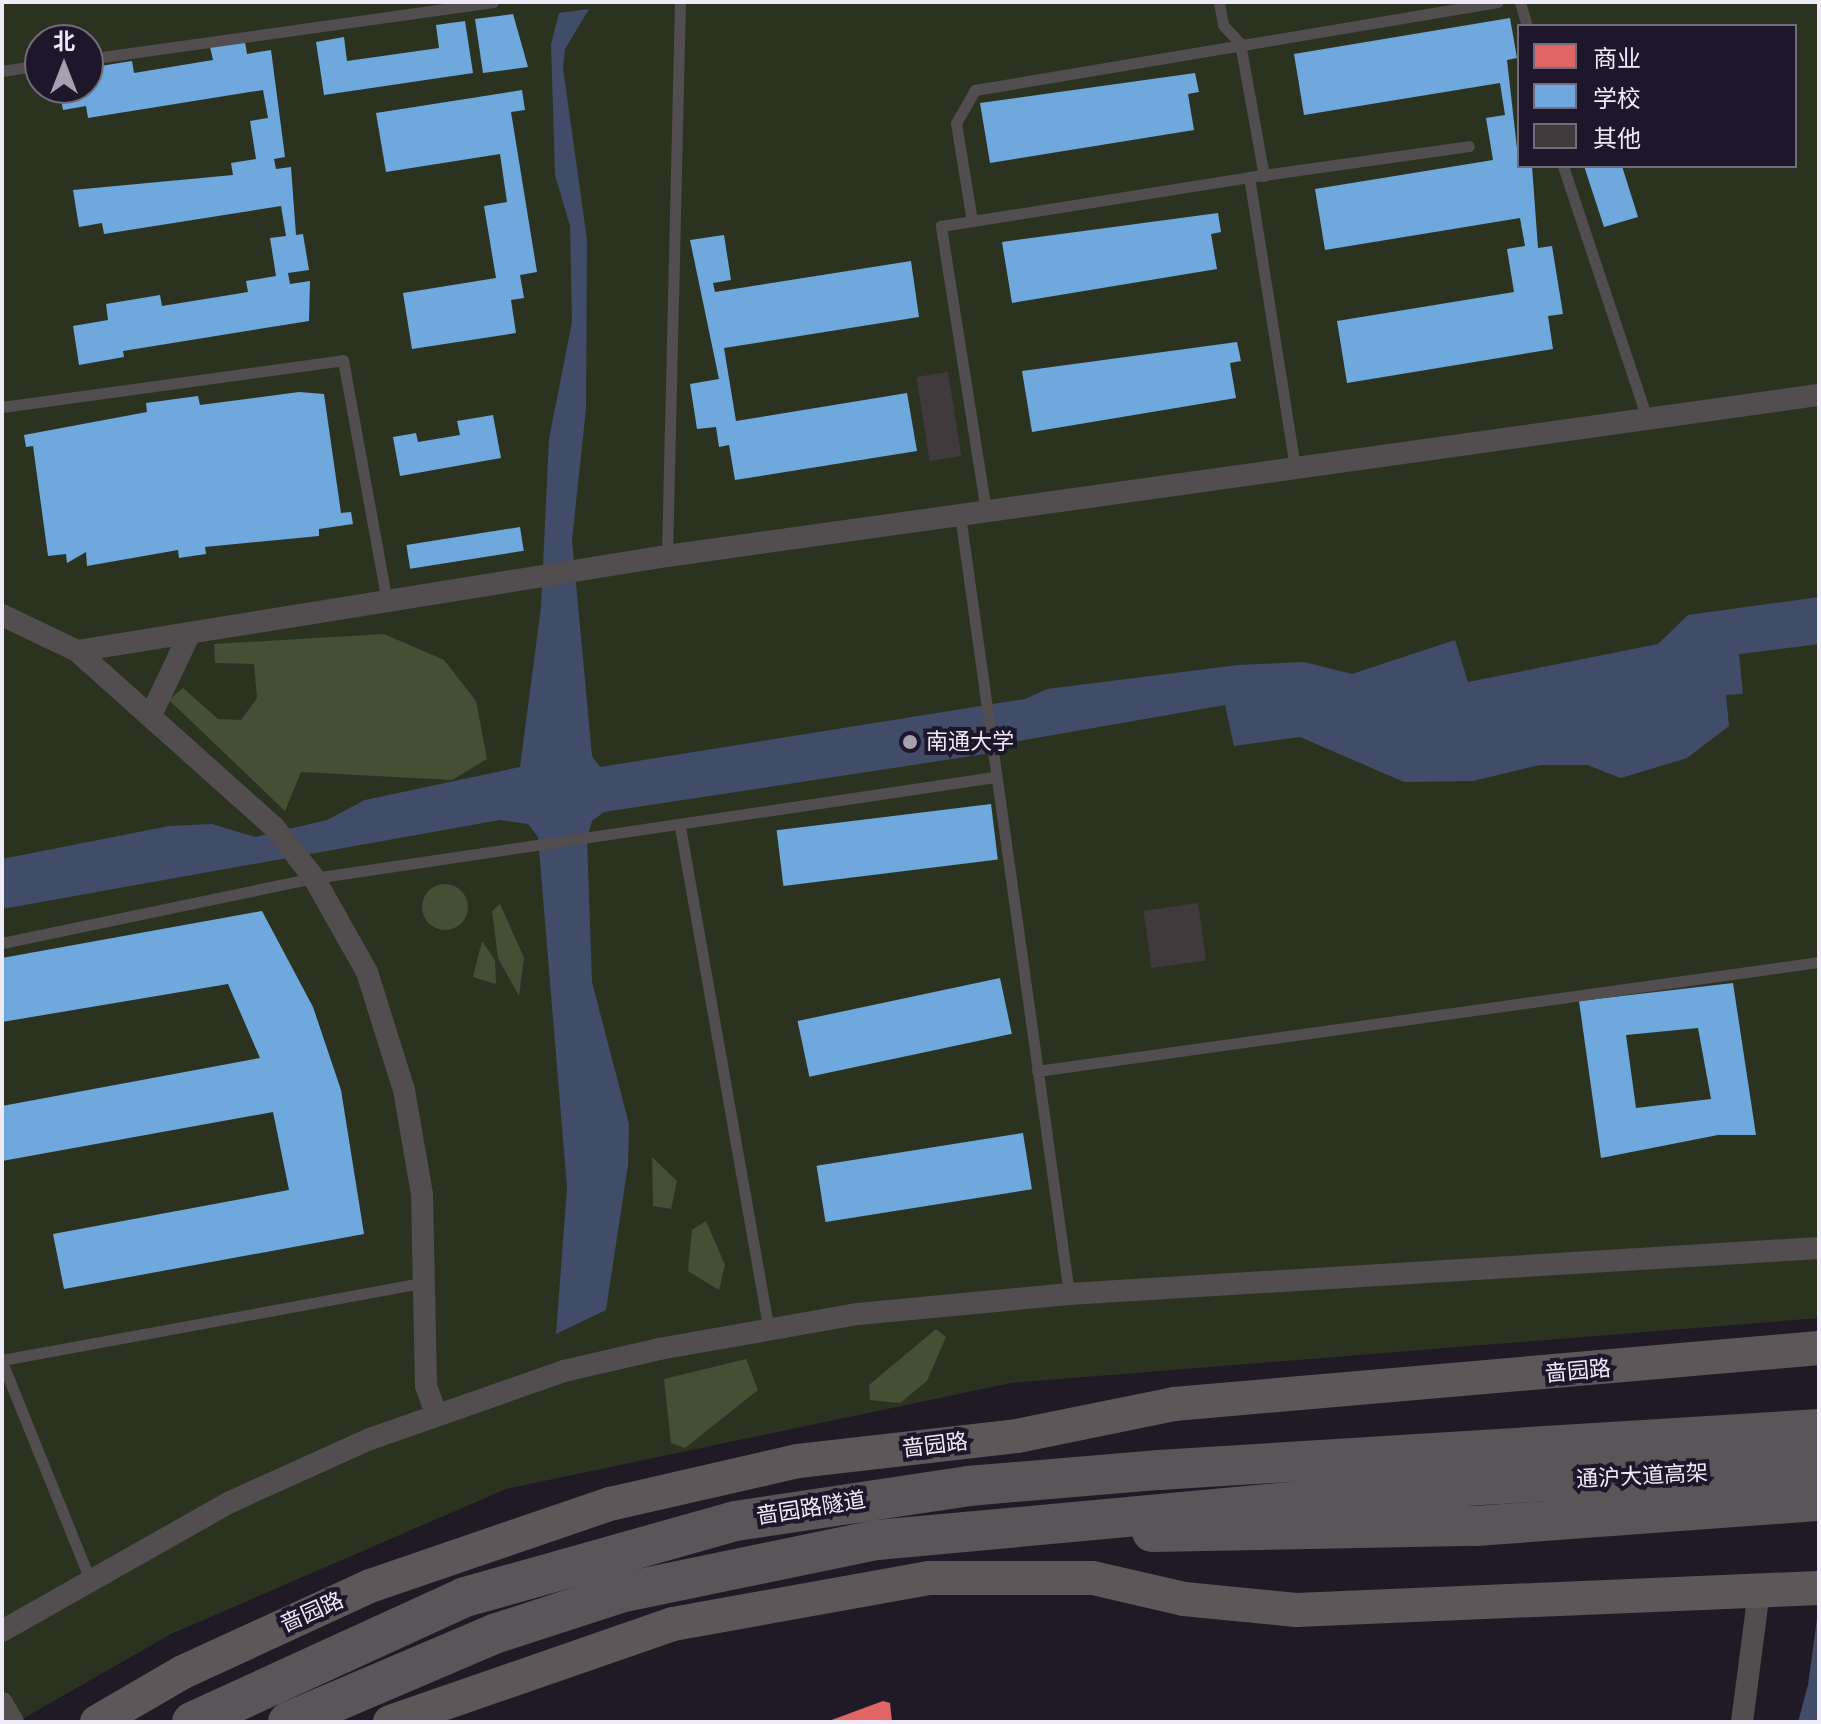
<!DOCTYPE html>
<html>
<head>
<meta charset="utf-8">
<style>
	body { margin:0 }
	#map { position:relative; width:1821px; height:1724px; overflow:hidden; background:#1f1a26; font-family:Helvetica,"Noto Sans SC",sans-serif }
	div>[style] { position:absolute }
	.green>* { inset:0; background:#2b3320 }
	.forest>* { inset:0; background:#444f36 }
	.round { border-radius:50% }
	.water>* { inset:0; background:#414c68 }
	.shops>* { inset:0; background:#e06666 }
	.schools>* { inset:0; background:#6fa8dc; transform-origin:0 0 }
	.building>* { inset:0; background:#413a3c; transform-origin:0 0 }
	.lane>* { height:11px; margin:-5.5px; padding:0 5.5px; transform-origin:5.5px; border-radius:5.5px; background:#524e4f }
	.street>* { height:22px; margin:-11px; padding:0 11px; transform-origin:11px; border-radius:11px; background:#524e4f }
	.primary>* { height:34px; margin:-17px; padding:0 17px; transform-origin:17px; border-radius:17px; background:#5d575a }
	.highway>* { height:40px; margin:-20px; padding:0 20px; transform-origin:20px; border-radius:20px; background:#5a5558 }
	.dots>* { width:22px; height:22px; translate:-50% -50%; box-sizing:border-box; border:4px solid #1e162a; border-radius:50% }
	span { translate:-50% -50%; white-space:nowrap; text-align:center; line-height:1.15; -webkit-text-stroke:8px #1e162a; paint-order:stroke }
	.poi-label { font-size:22px; color:#eeeaf7 }
	.left { translate:0 -50%; text-align:left }
	.street-label { font-size:22px; color:#eeeaf7 }
	.frame { position:absolute; inset:0; border:4px solid #eeeaf7; pointer-events:none }
	.legend { position:absolute; left:1517px; top:24px; width:280px; height:144px; box-sizing:border-box; background:#1e162a; border:2px solid #716b7c; margin:0; padding:10px 14px; list-style:none; font-size:24px; color:#eeeaf7 }
	.legend li { display:flex; align-items:center; gap:16px; height:40px }
	.legend b { width:40px; border:2px solid #716b7c }
	.north { position:absolute; left:24px; top:24px; width:80px; height:80px; box-sizing:border-box; background:#1e162a; border:2px solid #716b7c; border-radius:50%; rotate:0deg; font-size:22px; font-weight:700; line-height:32px; text-align:center; color:#eeeaf7 }
	.north::after { content:''; display:block; margin:auto; width:28px; height:36px; background:#a6a1ae; clip-path:polygon(50% 0,100% 100%,50% 72%,0 100%) }
</style>
</head>
<body>
<div id="map">
	<div class="green">
		<i style="clip-path:polygon(evenodd,2px 2px,1819px 2px,1819px 1318px,1011px 1383px,506px 1489px,171px 1634px,17px 1722px,2px 1722px,2px 2px,1519px 26px,1795px 26px,1795px 166px,1519px 166px,1519px 26px,2px 2px,40px 40px,88px 40px,88px 88px,40px 88px,40px 40px)"></i>
	</div>
	<div class="forest">
		<i style="clip-path:polygon(384px 634px,444px 660px,476px 701px,487px 759px,452px 780px,301px 772px,285px 811px,169px 700px,183px 688px,218px 719px,241px 720px,257px 698px,254px 664px,215px 663px,214px 644px)"></i>
		<i class="round" style="left:422px;top:884px;width:46px;height:46px"></i>
		<i style="clip-path:polygon(500px 904px,524px 958px,519px 996px,498px 958px,492px 911px)"></i>
		<i style="clip-path:polygon(482px 941px,495px 960px,496px 984px,473px 977px)"></i>
		<i style="clip-path:polygon(652px 1157px,677px 1181px,671px 1209px,653px 1206px)"></i>
		<i style="clip-path:polygon(706px 1221px,725px 1265px,719px 1290px,688px 1271px,692px 1230px)"></i>
		<i style="clip-path:polygon(936px 1329px,946px 1337px,927px 1381px,900px 1403px,870px 1400px,869px 1385px)"></i>
		<i style="clip-path:polygon(746px 1359px,758px 1390px,685px 1448px,671px 1443px,664px 1379px)"></i>
	</div>
	<div class="water">
		<i style="clip-path:polygon(589px 9px,565px 49px,563px 68px,587px 240px,586px 409px,572px 540px,592px 756px,600px 767px,1025px 699px,1047px 689px,1238px 665px,1304px 662px,1352px 674px,1455px 640px,1468px 682px,1658px 644px,1688px 615px,1819px 597px,1819px 644px,1739px 654px,1743px 694px,1726px 695px,1729px 726px,1687px 758px,1621px 778px,1587px 765px,1540px 765px,1473px 781px,1404px 782px,1300px 737px,1234px 746px,1225px 705px,985px 747px,985px 754px,604px 812px,592px 821px,587px 838px,592px 982px,629px 1124px,628px 1165px,606px 1310px,556px 1334px,567px 1188px,538px 837px,528px 824px,500px 820px,2px 909px,2px 859px,169px 826px,212px 824px,255px 837px,327px 820px,365px 800px,520px 767px,541px 607px,549px 439px,572px 322px,570px 226px,555px 175px,551px 44px,559px 13px)"></i>
		<i style="clip-path:polygon(1819px 1604px,1819px 1722px,1798px 1722px,1808px 1685px)"></i>
	</div>
	<div class="shops">
		<i style="clip-path:polygon(883px 1701px,890px 1703px,892px 1722px,826px 1722px)"></i>
	</div>
	<div class="schools">
		<i style="clip-path:polygon(513px 14px,528px 67px,483px 73px,475px 19px)"></i>
		<i style="clip-path:polygon(1510px 18px,1517px 58px,1507px 60px,1519px 166px,1532px 166px,1538px 248px,1552px 246px,1563px 314px,1548px 316px,1553px 349px,1347px 383px,1337px 321px,1514px 292px,1507px 249px,1525px 246px,1520px 218px,1325px 250px,1315px 189px,1493px 160px,1486px 118px,1505px 115px,1500px 83px,1304px 115px,1294px 54px)"></i>
		<i style="clip-path:polygon(465px 21px,473px 73px,324px 95px,316px 42px,344px 37px,347px 61px,439px 48px,436px 25px)"></i>
		<i style="clip-path:polygon(245px 42px,247px 54px,271px 50px,285px 157px,274px 159px,276px 169px,291px 167px,296px 235px,303px 234px,309px 270px,288px 273px,290px 284px,310px 281px,309px 321px,123px 351px,124px 357px,79px 365px,73px 326px,108px 320px,106px 304px,160px 295px,162px 306px,248px 292px,246px 281px,276px 276px,270px 238px,286px 236px,281px 206px,104px 234px,102px 223px,79px 227px,73px 190px,233px 175px,231px 163px,256px 159px,250px 121px,268px 118px,263px 90px,88px 118px,86px 106px,63px 110px,59px 88px,88px 88px,88px 68px,132px 61px,134px 73px,213px 60px,210px 47px)"></i>
		<i style="clip-path:polygon(1195px 73px,1199px 92px,1188px 94px,1194px 130px,990px 163px,980px 103px)"></i>
		<i style="clip-path:polygon(522px 90px,525px 110px,511px 112px,537px 272px,520px 275px,524px 298px,511px 300px,516px 333px,412px 349px,403px 293px,496px 278px,484px 206px,507px 202px,500px 154px,386px 172px,376px 113px)"></i>
		<i style="clip-path:polygon(1584px 166px,1622px 166px,1638px 217px,1604px 227px)"></i>
		<i style="clip-path:polygon(1218px 213px,1221px 232px,1211px 234px,1217px 269px,1012px 303px,1002px 242px)"></i>
		<i style="clip-path:polygon(724px 235px,731px 280px,713px 283px,715px 292px,911px 261px,919px 317px,724px 348px,736px 421px,907px 393px,917px 451px,735px 480px,729px 445px,719px 447px,716px 427px,697px 429px,690px 384px,719px 379px,690px 240px)"></i>
		<i style="clip-path:polygon(1237px 342px,1241px 361px,1230px 363px,1236px 398px,1032px 432px,1022px 371px)"></i>
		<i style="clip-path:polygon(299px 392px,324px 394px,341px 513px,351px 512px,353px 524px,319px 529px,319px 536px,205px 547px,206px 554px,179px 558px,178px 550px,87px 566px,86px 552px,67px 563px,66px 554px,48px 556px,33px 446px,26px 447px,24px 435px,147px 412px,146px 403px,198px 396px,200px 405px)"></i>
		<i style="clip-path:polygon(493px 415px,501px 458px,400px 476px,393px 437px,416px 433px,418px 442px,460px 435px,457px 421px)"></i>
		<i style="left:520px;top:527px;width:24px;height:115px;rotate:81deg"></i>
		<i style="left:991px;top:804px;width:56px;height:216px;rotate:83deg"></i>
		<i style="clip-path:polygon(262px 911px,313px 1007px,341px 1090px,364px 1234px,64px 1289px,53px 1234px,289px 1190px,273px 1112px,2px 1161px,2px 1106px,260px 1058px,228px 984px,2px 1022px,2px 958px)"></i>
		<i style="left:1000px;top:978px;width:57px;height:207px;rotate:78deg"></i>
		<i style="clip-path:polygon(evenodd,1733px 983px,1756px 1135px,1718px 1135px,1601px 1158px,1579px 1001px,1733px 983px,1698px 1028px,1711px 1099px,1636px 1108px,1626px 1035px,1698px 1028px)"></i>
		<i style="left:1023px;top:1133px;width:57px;height:209px;rotate:81deg"></i>
	</div>
	<div class="building">
		<i style="left:948px;top:372px;width:85px;height:32px;rotate:81deg"></i>
		<i style="left:1198px;top:903px;width:58px;height:55px;rotate:82deg"></i>
	</div>
	<div class="lane">
		<i style="left:1219px;top:2px;width:23px;rotate:80deg"></i>
		<i style="left:1223px;top:25px;width:25px;rotate:47deg"></i>
		<i style="left:1240px;top:43px;width:135px;rotate:79.8deg"></i>
		<i style="left:1520px;top:2px;width:25px;rotate:74deg"></i>
		<i style="left:88px;top:59px;width:409px;rotate:-8deg"></i>
		<i style="left:2px;top:71px;width:38px;rotate:-9deg"></i>
		<i style="left:1563px;top:166px;width:267px;rotate:71.6deg"></i>
		<i style="left:1249px;top:177px;width:222px;rotate:-8deg"></i>
		<i style="left:972px;top:221px;width:99px;rotate:-99.3deg"></i>
		<i style="left:956px;top:123px;width:38px;rotate:-60deg"></i>
		<i style="left:975px;top:90px;width:530px;rotate:-9.55deg"></i>
		<i style="left:2px;top:407px;width:344px;rotate:-7.8deg"></i>
		<i style="left:343px;top:360px;width:245px;rotate:79.7deg"></i>
		<i style="left:986px;top:511px;width:289px;rotate:-99deg"></i>
		<i style="left:941px;top:226px;width:312px;rotate:-9deg"></i>
		<i style="left:1249px;top:177px;width:295px;rotate:81deg"></i>
		<i style="left:960px;top:515px;width:787px;rotate:82.03deg"></i>
		<i style="left:667px;top:556px;width:554px;rotate:-88.66deg"></i>
		<i style="left:680px;top:827px;width:512px;rotate:79.99deg"></i>
		<i style="left:2px;top:943px;width:319px;rotate:-11.8deg"></i>
		<i style="left:314px;top:878px;width:688px;rotate:-8.44deg"></i>
		<i style="left:1037px;top:1071px;width:790px;rotate:-7.94deg"></i>
		<i style="left:2px;top:1360px;width:431px;rotate:-10.4deg"></i>
		<i style="left:2px;top:1362px;width:232px;rotate:68deg"></i>
	</div>
	<div class="street">
		<i style="left:2px;top:615px;width:83px;rotate:25.6deg"></i>
		<i style="left:77px;top:651px;width:264px;rotate:41.8deg"></i>
		<i style="left:274px;top:827px;width:65px;rotate:51.9deg"></i>
		<i style="left:314px;top:878px;width:108px;rotate:60.6deg"></i>
		<i style="left:367px;top:972px;width:124px;rotate:72.6deg"></i>
		<i style="left:404px;top:1090px;width:106px;rotate:80.2deg"></i>
		<i style="left:422px;top:1194px;width:192px;rotate:88.8deg"></i>
		<i style="left:426px;top:1386px;width:30px;rotate:70deg"></i>
		<i style="left:77px;top:651px;width:598px;rotate:-9.15deg"></i>
		<i style="left:667px;top:556px;width:1163px;rotate:-7.96deg"></i>
		<i style="left:151px;top:715px;width:91px;rotate:-64.6deg"></i>
		<i style="left:2px;top:1631px;width:260px;rotate:-29.5deg"></i>
		<i style="left:228px;top:1503px;width:156px;rotate:-24.3deg"></i>
		<i style="left:370px;top:1439px;width:206px;rotate:-19.3deg"></i>
		<i style="left:564px;top:1371px;width:98px;rotate:-13deg"></i>
		<i style="left:659px;top:1349px;width:202px;rotate:-10deg"></i>
		<i style="left:858px;top:1314px;width:212px;rotate:-5.4deg"></i>
		<i style="left:1069px;top:1294px;width:751px;rotate:-3.51deg"></i>
		<i style="left:2px;top:1703px;width:22px;rotate:60deg"></i>
		<i style="left:1742px;top:1722px;width:132px;rotate:-82.6deg"></i>
	</div>
	<div class="primary">
		<i style="left:97px;top:1722px;width:99px;rotate:-30.2deg"></i>
		<i style="left:183px;top:1672px;width:206px;rotate:-24.7deg"></i>
		<i style="left:370px;top:1586px;width:254px;rotate:-18.9deg"></i>
		<i style="left:610px;top:1504px;width:193px;rotate:-12.9deg"></i>
		<i style="left:798px;top:1461px;width:220px;rotate:-6.5deg"></i>
		<i style="left:1017px;top:1436px;width:160px;rotate:-11.5deg"></i>
		<i style="left:1174px;top:1404px;width:647px;rotate:-4.96deg"></i>
		<i style="left:390px;top:1722px;width:299px;rotate:-19.1deg"></i>
		<i style="left:673px;top:1624px;width:260px;rotate:-10.2deg"></i>
		<i style="left:929px;top:1578px;width:164px"></i>
		<i style="left:1093px;top:1578px;width:93px;rotate:13deg"></i>
		<i style="left:1184px;top:1599px;width:113px;rotate:5.6deg"></i>
		<i style="left:1296px;top:1610px;width:523px;rotate:-2.41deg"></i>
	</div>
	<div class="highway">
		<i style="left:1152px;top:1532px;width:324px;rotate:-1.1deg"></i>
		<i style="left:1476px;top:1526px;width:344px;rotate:-4.2deg"></i>
		<i style="left:192px;top:1722px;width:300px;rotate:-24.6deg"></i>
		<i style="left:465px;top:1597px;width:280px;rotate:-15.7deg"></i>
		<i style="left:735px;top:1521px;width:236px;rotate:-8.5deg"></i>
		<i style="left:968px;top:1486px;width:192px;rotate:-4.8deg"></i>
		<i style="left:1159px;top:1470px;width:661px;rotate:-3.55deg"></i>
		<i style="left:288px;top:1722px;width:227px;rotate:-23.1deg"></i>
		<i style="left:497px;top:1633px;width:129px;rotate:-18deg"></i>
		<i style="left:620px;top:1593px;width:262px;rotate:-11.7deg"></i>
		<i style="left:877px;top:1540px;width:590px;rotate:-5.25deg"></i>
		<i style="left:1465px;top:1486px;width:355px;rotate:-3.4deg"></i>
	</div>
	<div class="dots">
		<i style="left:910px;top:742px;background:#a6a1ae"></i>
	</div>
	<div class="poi-label">
		<span class="left" style="left:926px;top:742px">南通大学</span>
	</div>
	<div class="street-label">
		<span style="left:1578px;top:1371px;rotate:-5deg">啬园路</span>
		<span style="left:935px;top:1445px;rotate:-7deg">啬园路</span>
		<span style="left:1642px;top:1476px;rotate:-3deg">通沪大道高架</span>
		<span style="left:811px;top:1508px;rotate:-9deg">啬园路隧道</span>
		<span style="left:312px;top:1612px;rotate:-24deg">啬园路</span>
	</div>
	<div class="frame"></div>
	<ul class="legend">
	<li><b style="height:22px;background:#e06666"></b>商业</li>
	<li><b style="height:22px;background:#6fa8dc"></b>学校</li>
	<li><b style="height:22px;background:#413a3c"></b>其他</li>
	</ul>
	<div class="north">北</div>
</div>
</body>
</html>
